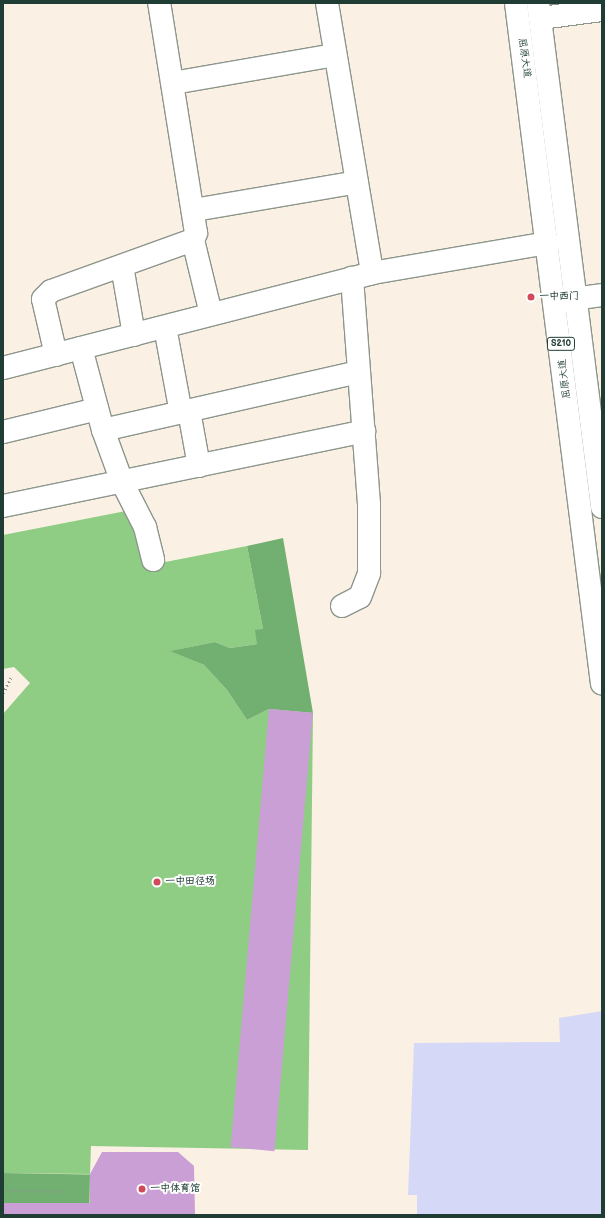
<!DOCTYPE html>
<html>
<head>
<meta charset="utf-8">
<style>
	body { margin:0 }
	#map { position:relative; width:605px; height:1218px; overflow:hidden; background:#faf0e3; font-family:"Balsamiq Sans","LXGW WenKai TC",sans-serif }
	div>[style] { position:absolute }
	.built>* { inset:0; background:#d6d8f8 }
	.green>* { inset:0; background:#8ecd83 }
	.forest>* { inset:0; background:#72b071; transform-origin:0 0 }
	.building>* { inset:0; background:#ca9fd6; transform-origin:0 0 }
	.path>* { height:2.5px; margin-top:-1.25px; transform-origin:0; background:repeating-linear-gradient(90deg,#8c968c 0 1px,transparent 0 4px) }
	.roads { filter:drop-shadow(1px 0 #8c968c) drop-shadow(-1px 0 #8c968c) drop-shadow(0 1px #8c968c) drop-shadow(0 -1px #8c968c) }
	.minor>* { height:22px; margin:-11px; padding:0 11px; transform-origin:11px; border-radius:11px; background:#fff }
	.major>* { height:22px; margin:-11px; padding:0 11px; transform-origin:11px; border-radius:11px; background:#fff }
	.dots>* { width:11px; height:11px; translate:-50% -50%; box-sizing:border-box; border:2px solid #fff; border-radius:50% }
	span { translate:-50% -50%; white-space:nowrap; text-align:center; line-height:1.15; -webkit-text-stroke:4px #fff; paint-order:stroke }
	.shield-label span { padding:1px 3px; background:#fff; border:1px solid; border-radius:3px; -webkit-text-stroke-width:0 }
	.shield-label { font-size:9px; color:#1f3d34; font-weight:700 }
	.street-label { font-size:10px; color:#1f3d34 }
	.poi-label { font-size:10px; color:#1f3d34; font-weight:700 }
	.left { translate:0 -50%; text-align:left }
	.frame { position:absolute; inset:0; border:4px solid #1f3d34; pointer-events:none }
</style>
</head>
<body>
<div id="map">
	<div class="built">
		<i style="clip-path:polygon(602px 1011px,602px 1215px,417px 1215px,417px 1195px,408px 1195px,414px 1043px,560px 1042px,559px 1018px)"></i>
	</div>
	<div class="green">
		<i style="clip-path:polygon(131px 510px,150px 565px,247px 546px,263px 629px,257px 644px,230px 648px,215px 642px,171px 651px,204px 665px,227px 690px,247px 720px,269px 709px,313px 713px,308px 1150px,91px 1146px,90px 1174px,3px 1173px,3px 714px,30px 683px,14px 667px,3px 669px,3px 535px)"></i>
	</div>
	<div class="forest">
		<i style="clip-path:polygon(283px 538px,313px 713px,269px 709px,247px 720px,227px 690px,204px 665px,170px 651px,215px 642px,230px 648px,257px 644px,255px 630px,263px 629px,247px 546px)"></i>
		<i style="left:3px;top:1173px;width:87px;height:30px;rotate:1deg"></i>
	</div>
	<div class="building">
		<i style="left:269px;top:709px;width:44px;height:440px;rotate:5deg"></i>
		<i style="clip-path:polygon(102px 1152px,178px 1152px,194px 1166px,195px 1215px,3px 1215px,3px 1203px,90px 1203px,90px 1174px)"></i>
	</div>
	<div class="path">
		<i style="left:3px;top:693px;width:18px;rotate:-63deg"></i>
		<i style="left:3px;top:1190px;width:62px;rotate:0.9deg"></i>
	</div>
	<div class="roads">
		<div class="minor">
			<i style="left:327px;top:3px;width:274px;rotate:80.5deg"></i>
			<i style="left:541px;top:18px;width:62px;rotate:-7.5deg"></i>
			<i style="left:173px;top:83px;width:164px;rotate:-9.8deg"></i>
			<i style="left:194px;top:210px;width:165px;rotate:-9.7deg"></i>
			<i style="left:193px;top:240px;width:76px;rotate:76.3deg"></i>
			<i style="left:122px;top:266px;width:70px;rotate:80.1deg"></i>
			<i style="left:558px;top:301px;width:44px;rotate:-7.8deg"></i>
			<i style="left:165px;top:327px;width:87px;rotate:79.5deg"></i>
			<i style="left:81px;top:348px;width:85px;rotate:75deg"></i>
			<i style="left:103px;top:430px;width:55px;rotate:69.9deg"></i>
			<i style="left:122px;top:482px;width:51px;rotate:62.9deg"></i>
			<i style="left:145px;top:527px;width:34px;rotate:76deg"></i>
			<i style="left:56px;top:355px;width:57px;rotate:-103.1deg"></i>
			<i style="left:43px;top:299px;width:11px;rotate:-45deg"></i>
			<i style="left:51px;top:291px;width:151px;rotate:-19.8deg"></i>
			<i style="left:193px;top:240px;width:8px;rotate:-67deg"></i>
			<i style="left:196px;top:233px;width:233px;rotate:-99.1deg"></i>
			<i style="left:3px;top:368px;width:381px;rotate:-14.4deg"></i>
			<i style="left:372px;top:273px;width:179px;rotate:-9.7deg"></i>
			<i style="left:189px;top:411px;width:56px;rotate:79.7deg"></i>
			<i style="left:103px;top:430px;width:262px;rotate:-12.8deg"></i>
			<i style="left:3px;top:432px;width:97px;rotate:-13.7deg"></i>
			<i style="left:3px;top:506px;width:369px;rotate:-11.7deg"></i>
			<i style="left:342px;top:606px;width:20px;rotate:-27deg"></i>
			<i style="left:360px;top:597px;width:26px;rotate:-69deg"></i>
			<i style="left:369px;top:573px;width:69px;rotate:-90deg"></i>
			<i style="left:369px;top:504px;width:227px;rotate:-94.3deg"></i>
		</div>
		<div class="major">
			<i style="left:516px;top:3px;width:686px;rotate:82.8deg"></i>
			<i style="left:538px;top:3px;width:508px;rotate:82.76deg"></i>
		</div>
	</div>
	<div class="dots">
		<i style="left:531px;top:297px;background:#d1495b"></i>
		<i style="left:157px;top:882px;background:#d1495b"></i>
		<i style="left:142px;top:1189px;background:#d1495b"></i>
	</div>
	<div class="shield-label">
		<span style="left:561px;top:344px">S210</span>
	</div>
	<div class="street-label">
		<span style="left:524px;top:58px;rotate:82deg">屈原大道</span>
		<span style="left:565px;top:379px;rotate:-97deg">屈原大道</span>
	</div>
	<div class="poi-label">
		<span class="left" style="left:539px;top:297px">一中西门</span>
		<span class="left" style="left:165px;top:882px">一中田径场</span>
		<span class="left" style="left:150px;top:1189px">一中体育馆</span>
	</div>
	<div class="frame"></div>
</div>
</body>
</html>
